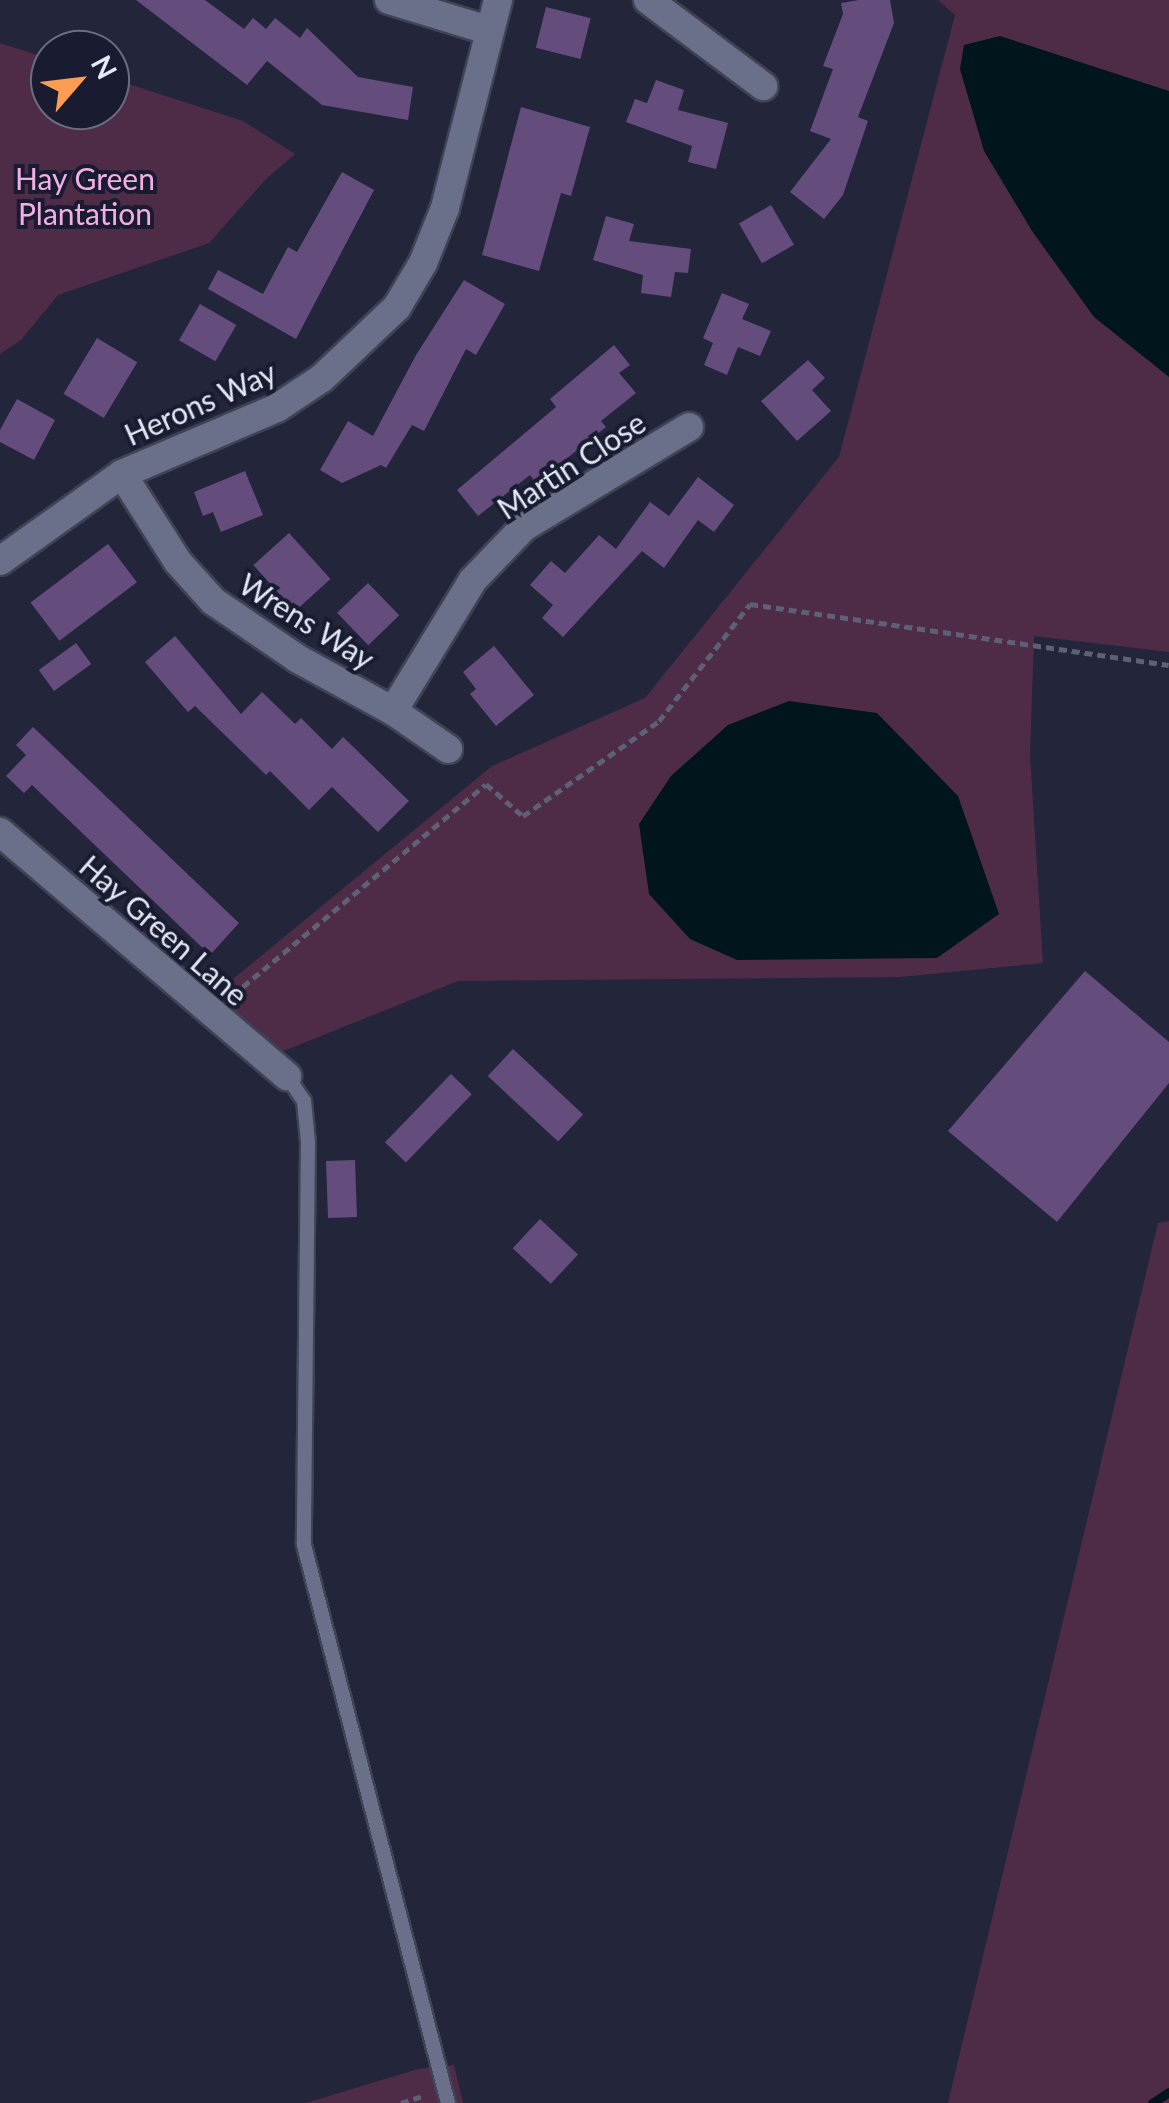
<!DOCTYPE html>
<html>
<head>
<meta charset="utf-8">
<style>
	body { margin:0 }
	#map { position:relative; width:1169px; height:2103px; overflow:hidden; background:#23253b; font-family:Lato,sans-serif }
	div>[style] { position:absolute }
	.green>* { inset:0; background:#4e2c48 }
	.water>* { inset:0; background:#01151c }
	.stream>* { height:9px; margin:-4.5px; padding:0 4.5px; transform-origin:4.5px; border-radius:4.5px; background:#01151c }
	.building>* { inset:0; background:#644d7c; transform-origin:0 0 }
	.path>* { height:5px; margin-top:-2.5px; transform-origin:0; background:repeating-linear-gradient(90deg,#5e6074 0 8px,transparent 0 13px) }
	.roads { filter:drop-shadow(2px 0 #404255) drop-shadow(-2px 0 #404255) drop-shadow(0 2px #404255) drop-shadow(0 -2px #404255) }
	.service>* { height:14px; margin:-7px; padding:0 7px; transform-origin:7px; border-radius:7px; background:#6b708a }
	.minor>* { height:28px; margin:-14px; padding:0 14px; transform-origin:14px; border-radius:14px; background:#6b708a }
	span { translate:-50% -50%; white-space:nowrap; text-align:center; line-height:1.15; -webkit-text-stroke:8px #191c31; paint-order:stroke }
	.park-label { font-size:30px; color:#f4aee6 }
	.street-label { font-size:30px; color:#e5e8f7 }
	.north { position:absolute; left:30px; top:30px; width:100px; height:100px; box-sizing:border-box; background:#191c31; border:2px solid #6b6e80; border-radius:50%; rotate:62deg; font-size:28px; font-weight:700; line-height:40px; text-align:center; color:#e5e8f7 }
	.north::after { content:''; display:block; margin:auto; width:35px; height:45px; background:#fc9d52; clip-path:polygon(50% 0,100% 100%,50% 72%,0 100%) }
</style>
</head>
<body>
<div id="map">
	<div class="green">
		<i style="clip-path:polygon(938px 0,1169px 0,1169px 652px,1034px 636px,1030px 755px,1043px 963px,900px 977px,458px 981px,281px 1052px,211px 997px,492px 766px,645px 698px,839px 457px,955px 15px)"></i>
		<i style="clip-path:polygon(0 43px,50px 59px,50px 110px,110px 110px,110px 78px,243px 121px,295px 154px,267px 178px,209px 243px,58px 295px,21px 340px,0 354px)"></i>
		<i style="clip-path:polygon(1169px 1221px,1169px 2103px,948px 2103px,1158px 1223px)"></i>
		<i style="clip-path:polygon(454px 2065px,463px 2103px,306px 2103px,418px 2069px)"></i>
	</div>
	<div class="water">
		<i style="clip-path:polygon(1000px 36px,1169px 91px,1169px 377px,1094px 317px,1032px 231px,984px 151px,960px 69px,964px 45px)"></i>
		<i style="clip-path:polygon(789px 701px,877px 713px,958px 796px,999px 914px,937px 958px,737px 960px,690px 939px,649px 894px,639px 824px,671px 776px,728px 725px)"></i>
	</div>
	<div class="stream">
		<i style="left:1152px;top:2103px;width:20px;rotate:-33deg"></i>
	</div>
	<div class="building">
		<i style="clip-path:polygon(136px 0,205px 0,244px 29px,253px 18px,266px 29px,275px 18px,300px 38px,307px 28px,358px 77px,413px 87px,408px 120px,322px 105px,267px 61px,247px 85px)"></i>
		<i style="clip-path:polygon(859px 0,890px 0,894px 23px,858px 117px,868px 121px,843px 195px,824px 219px,790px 192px,831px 139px,810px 131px,833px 69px,823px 66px,843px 14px,841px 3px)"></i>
		<i style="left:546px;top:7px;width:46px;height:42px;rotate:14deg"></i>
		<i style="clip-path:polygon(656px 80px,684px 90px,678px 110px,728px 123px,716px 169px,688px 162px,692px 146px,626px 122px,635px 99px,647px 103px)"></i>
		<i style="clip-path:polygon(521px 107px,590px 127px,571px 196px,561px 193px,539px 271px,482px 255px)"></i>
		<i style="clip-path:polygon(342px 172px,374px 190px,296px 339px,208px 289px,218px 270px,263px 294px,288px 247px,297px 252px)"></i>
		<i style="left:771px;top:205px;width:46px;height:37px;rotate:60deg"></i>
		<i style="clip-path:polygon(606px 216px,634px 224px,629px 241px,691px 249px,688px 273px,675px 272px,671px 297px,641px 293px,643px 275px,593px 260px)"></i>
		<i style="clip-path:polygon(464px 280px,505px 304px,476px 355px,466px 349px,424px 431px,412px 425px,386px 468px,381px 465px,342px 483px,320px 470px,348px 421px,373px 436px,416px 355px)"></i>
		<i style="clip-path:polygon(722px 293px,749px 304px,742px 319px,771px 331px,760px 356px,738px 347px,727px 375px,704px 365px,713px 343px,703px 338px)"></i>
		<i style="left:200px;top:304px;width:42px;height:42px;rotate:30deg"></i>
		<i style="left:97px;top:338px;width:47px;height:65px;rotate:31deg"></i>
		<i style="clip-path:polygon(614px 345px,630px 365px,619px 373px,636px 393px,601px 421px,606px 427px,536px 483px,530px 475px,478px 516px,457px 490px,556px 407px,550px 399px)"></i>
		<i style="clip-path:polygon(808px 360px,825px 378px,812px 390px,831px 411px,797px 441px,761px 401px)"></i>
		<i style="clip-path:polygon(17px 399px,55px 420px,34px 460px,0 442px,0 430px)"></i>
		<i style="clip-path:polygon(245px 471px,263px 515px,221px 532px,213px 512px,203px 516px,194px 492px)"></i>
		<i style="clip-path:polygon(698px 477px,734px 505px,714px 532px,698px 520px,664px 568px,642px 551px,563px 637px,542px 618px,553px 605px,530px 585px,551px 561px,565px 573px,599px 535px,616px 549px,650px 502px,669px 516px)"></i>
		<i style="left:289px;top:533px;width:62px;height:48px;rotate:48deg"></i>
		<i style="left:108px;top:544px;width:48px;height:97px;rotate:53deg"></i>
		<i style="left:368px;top:583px;width:45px;height:43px;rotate:46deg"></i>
		<i style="clip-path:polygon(175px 636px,241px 714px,262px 692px,295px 724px,301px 718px,332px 749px,343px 737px,409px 801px,378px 832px,332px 787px,309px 810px,270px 771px,266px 775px,195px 706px,188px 712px,145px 662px)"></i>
		<i style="left:76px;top:643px;width:26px;height:46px;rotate:54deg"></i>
		<i style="clip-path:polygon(494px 646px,534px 695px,496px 726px,470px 694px,476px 689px,463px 672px)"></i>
		<i style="clip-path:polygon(33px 727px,239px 923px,210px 955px,32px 785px,24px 793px,6px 776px,26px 755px,16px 745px)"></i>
		<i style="clip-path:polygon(1085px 971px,1169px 1042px,1169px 1083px,1057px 1222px,948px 1131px)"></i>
		<i style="left:513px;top:1049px;width:96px;height:37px;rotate:43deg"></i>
		<i style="left:451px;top:1074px;width:29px;height:95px;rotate:44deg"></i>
		<i style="left:355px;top:1160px;width:57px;height:29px;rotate:88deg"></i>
		<i style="left:540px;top:1219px;width:52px;height:40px;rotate:43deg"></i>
	</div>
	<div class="path">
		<i style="left:233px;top:995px;width:329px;rotate:-39.8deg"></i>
		<i style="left:486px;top:784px;width:49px;rotate:40.9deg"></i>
		<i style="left:523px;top:816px;width:166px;rotate:-34.9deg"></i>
		<i style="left:659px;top:721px;width:148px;rotate:-52.1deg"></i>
		<i style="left:750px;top:604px;width:423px;rotate:8.3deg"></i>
		<i style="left:401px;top:2103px;width:23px;rotate:-18deg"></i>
	</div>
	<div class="roads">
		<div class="service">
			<i style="left:287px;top:1076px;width:30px;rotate:56deg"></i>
			<i style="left:304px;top:1101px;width:41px;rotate:84.4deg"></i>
			<i style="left:308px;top:1142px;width:403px;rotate:90.6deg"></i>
			<i style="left:304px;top:1545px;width:576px;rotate:75.53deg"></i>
		</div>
		<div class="minor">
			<i style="left:389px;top:0;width:103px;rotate:16.9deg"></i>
			<i style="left:648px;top:0;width:144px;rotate:36.8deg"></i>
			<i style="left:122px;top:474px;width:104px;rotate:57.5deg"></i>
			<i style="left:178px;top:562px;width:52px;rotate:48.1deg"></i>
			<i style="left:213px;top:601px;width:103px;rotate:34.3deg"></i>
			<i style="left:298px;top:659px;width:108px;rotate:28.7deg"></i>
			<i style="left:393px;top:711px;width:67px;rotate:34.6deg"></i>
			<i style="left:0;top:561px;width:150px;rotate:-35.5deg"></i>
			<i style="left:122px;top:474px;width:168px;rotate:-23.1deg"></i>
			<i style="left:277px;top:408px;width:54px;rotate:-33.7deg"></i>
			<i style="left:322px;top:378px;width:103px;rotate:-43.4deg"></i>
			<i style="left:397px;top:307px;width:51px;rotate:-59.4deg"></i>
			<i style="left:423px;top:263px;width:59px;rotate:-68.2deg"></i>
			<i style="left:445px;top:208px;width:215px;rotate:-75.7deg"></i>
			<i style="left:393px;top:711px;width:153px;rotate:-58.6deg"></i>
			<i style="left:473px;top:580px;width:74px;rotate:-46.1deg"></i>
			<i style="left:524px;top:527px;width:193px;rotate:-31.2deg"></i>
			<i style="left:0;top:832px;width:377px;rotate:40.4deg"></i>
		</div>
	</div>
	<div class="park-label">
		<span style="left:85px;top:195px">Hay Green<br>Plantation</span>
	</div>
	<div class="street-label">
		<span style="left:200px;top:403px;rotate:-24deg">Herons Way</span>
		<span style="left:571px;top:465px;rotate:-33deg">Martin Close</span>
		<span style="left:307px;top:621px;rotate:32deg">Wrens Way</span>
		<span style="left:164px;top:930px;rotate:41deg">Hay Green Lane</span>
	</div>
	<div class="north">N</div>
</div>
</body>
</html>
